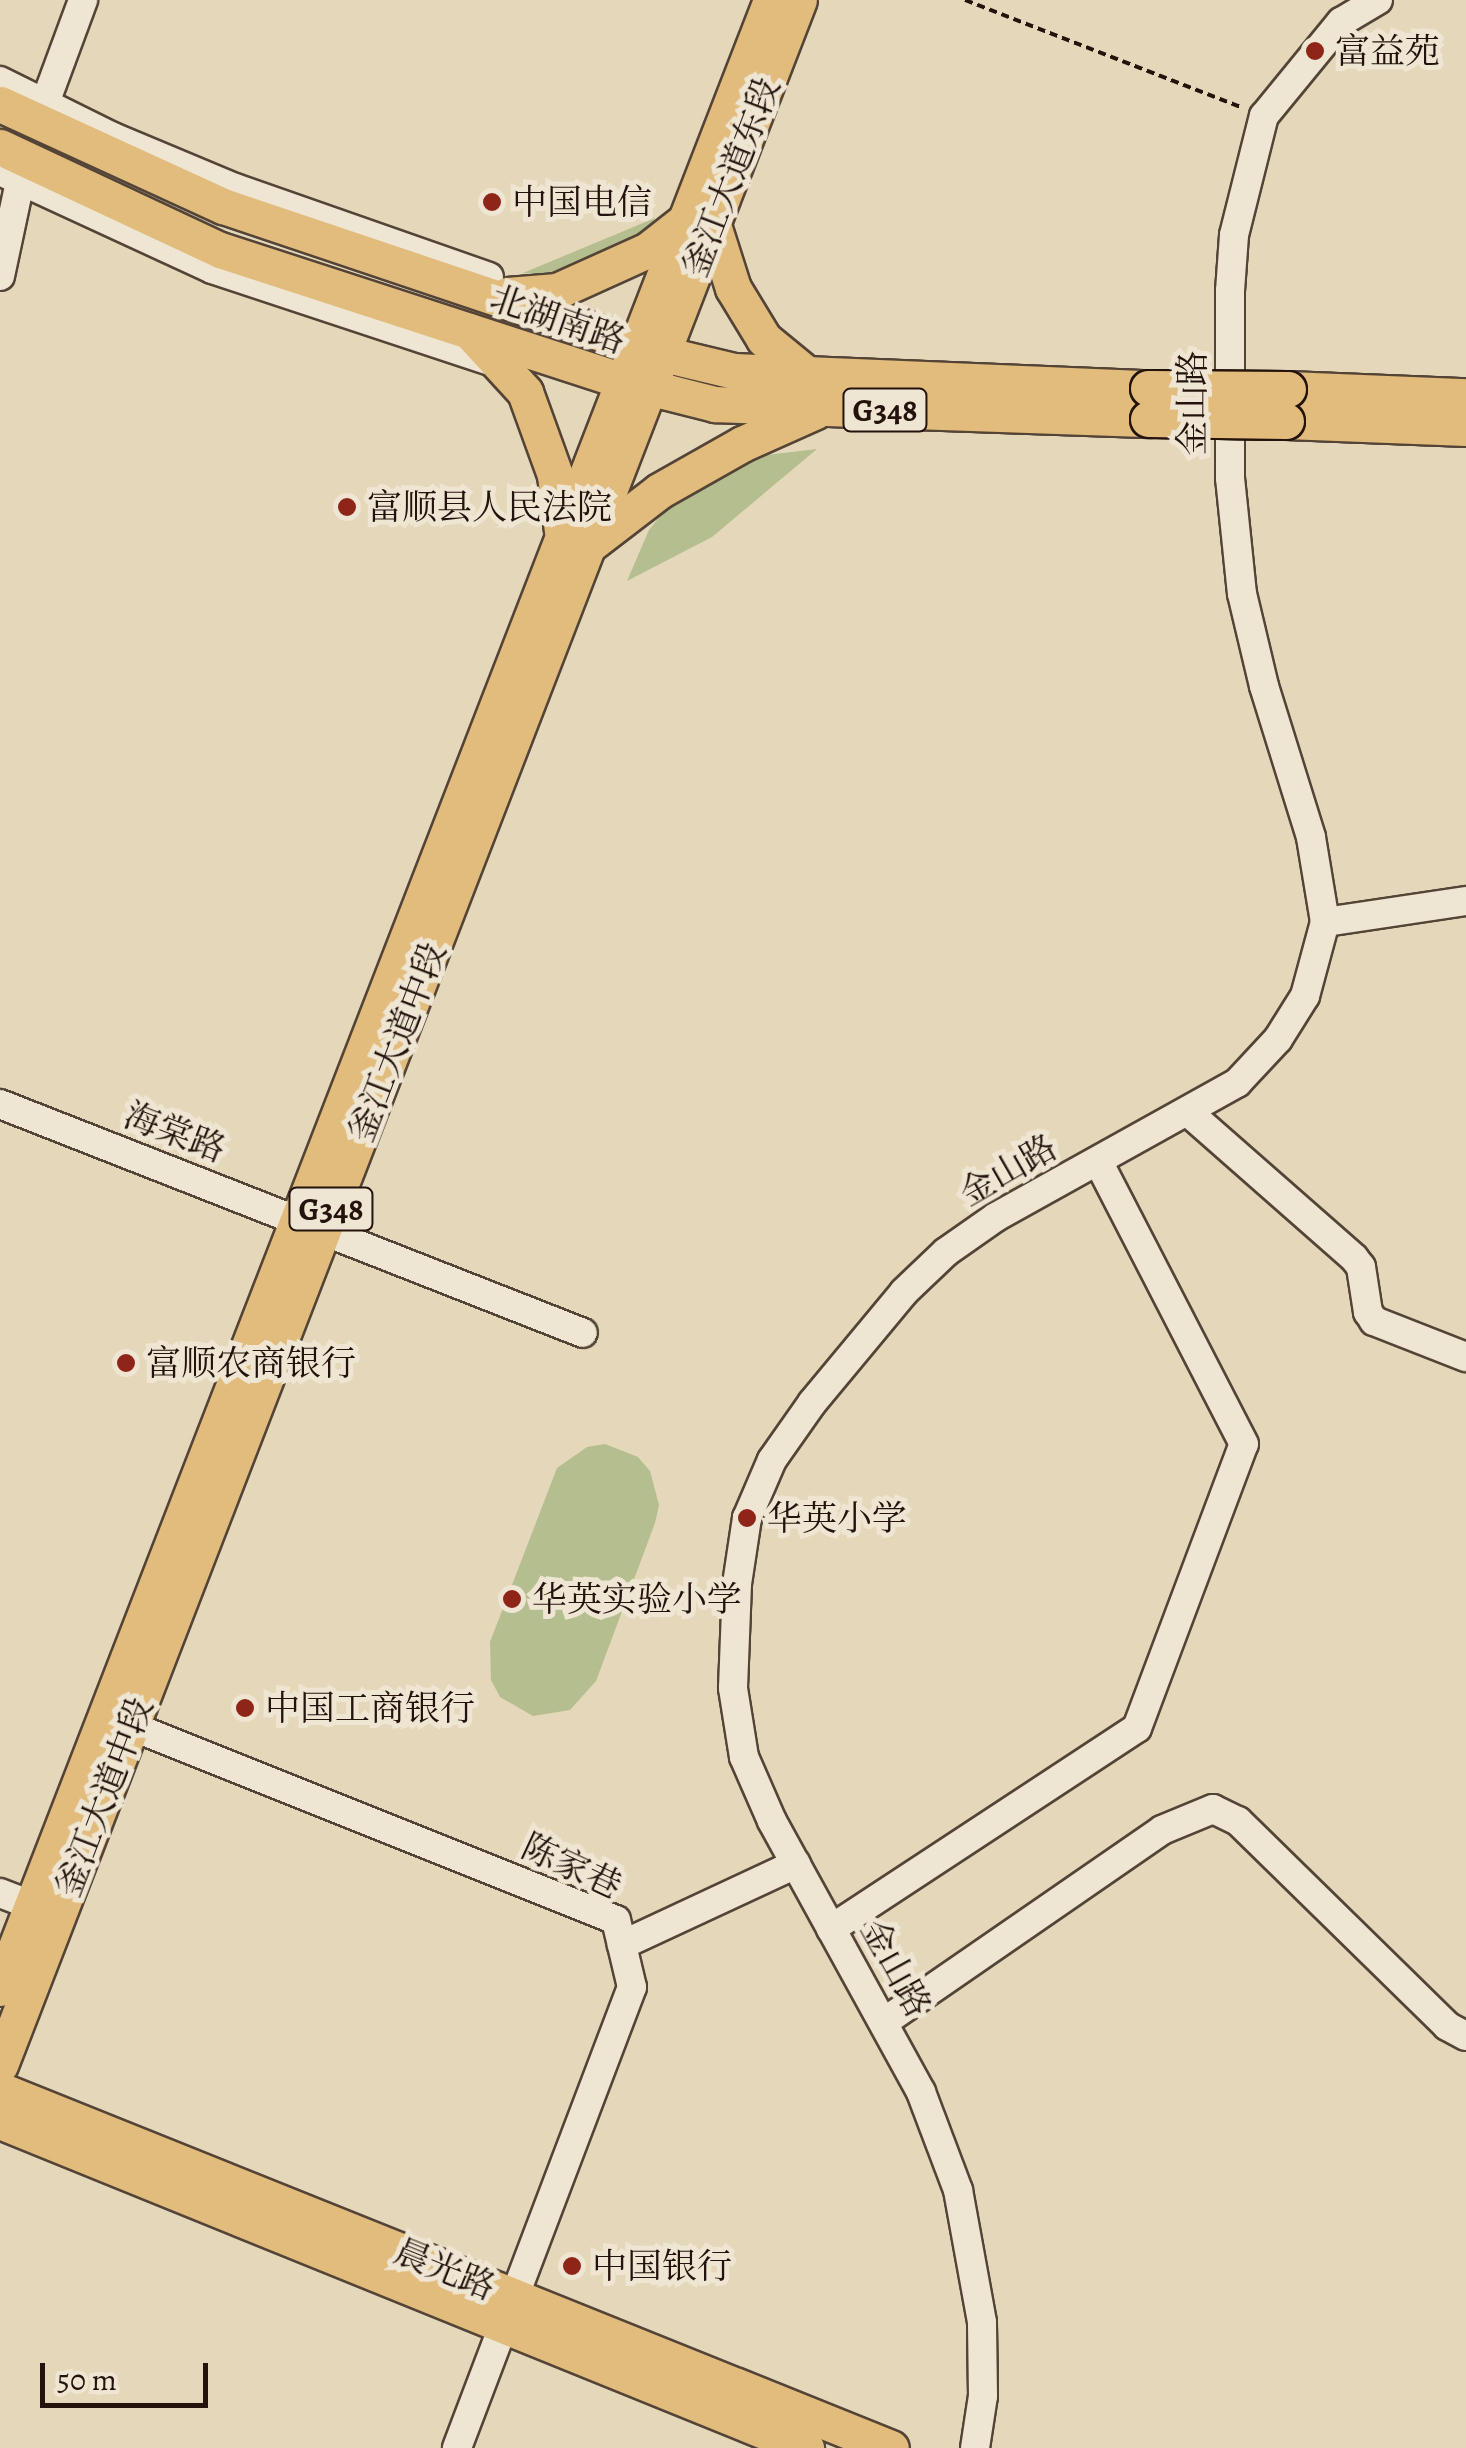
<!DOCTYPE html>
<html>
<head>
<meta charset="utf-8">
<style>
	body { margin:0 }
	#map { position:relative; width:1466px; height:2448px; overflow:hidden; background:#e5d7b9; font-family:Alegreya,"Noto Serif SC",serif }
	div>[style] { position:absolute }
	.green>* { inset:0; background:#b5be8f }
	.path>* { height:4px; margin-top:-2px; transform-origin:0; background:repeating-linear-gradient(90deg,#23130c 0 8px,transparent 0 13px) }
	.roads { filter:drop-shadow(2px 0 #544437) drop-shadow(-2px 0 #544437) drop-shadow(0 2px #544437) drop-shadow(0 -2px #544437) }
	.minor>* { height:28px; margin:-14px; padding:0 14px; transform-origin:14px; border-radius:14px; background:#eee5d2 }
	.major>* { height:35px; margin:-17.5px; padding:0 17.5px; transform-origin:17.5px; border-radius:17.5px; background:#e2bc7c }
	.bridges { filter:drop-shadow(2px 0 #23130c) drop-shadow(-2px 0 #23130c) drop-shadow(0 2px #23130c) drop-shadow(0 -2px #23130c) }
	.major-bridge>* { height:35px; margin:-17.5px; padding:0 17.5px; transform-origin:17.5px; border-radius:17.5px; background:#e2bc7c }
	.dots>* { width:28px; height:28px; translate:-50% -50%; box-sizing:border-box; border:5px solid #eee5d2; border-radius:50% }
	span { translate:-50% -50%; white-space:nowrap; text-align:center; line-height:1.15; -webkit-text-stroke:10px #eee5d2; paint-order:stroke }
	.shield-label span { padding:2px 8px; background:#eee5d2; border:2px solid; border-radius:8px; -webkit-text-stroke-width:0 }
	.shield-label { font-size:32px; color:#23130c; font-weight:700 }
	.poi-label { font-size:35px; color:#23130c }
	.left { translate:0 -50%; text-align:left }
	.street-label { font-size:35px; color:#23130c }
	.scale { position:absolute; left:40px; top:2363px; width:168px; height:45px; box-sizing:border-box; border:5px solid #23130c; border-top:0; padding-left:12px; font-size:30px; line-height:35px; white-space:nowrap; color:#23130c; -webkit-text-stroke:8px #eee5d2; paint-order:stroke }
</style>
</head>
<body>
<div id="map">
	<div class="green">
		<i style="clip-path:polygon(655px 218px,648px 231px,550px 275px,523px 273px)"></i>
		<i style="clip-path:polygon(817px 449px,712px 537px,627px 581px,649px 530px,665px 510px,749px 457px)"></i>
		<i style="clip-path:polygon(605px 1444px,638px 1457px,650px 1471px,659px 1505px,655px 1523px,596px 1681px,570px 1710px,533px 1716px,500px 1697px,491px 1680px,490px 1642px,557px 1468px,587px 1447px)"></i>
	</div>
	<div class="path">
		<i style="left:965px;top:0;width:296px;rotate:21.2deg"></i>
	</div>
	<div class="roads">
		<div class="minor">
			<i style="left:0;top:81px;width:126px;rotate:26.4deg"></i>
			<i style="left:113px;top:137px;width:132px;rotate:22.7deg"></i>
			<i style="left:235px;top:188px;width:269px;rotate:19.3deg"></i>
			<i style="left:45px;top:103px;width:110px;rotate:-69.7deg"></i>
			<i style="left:0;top:171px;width:234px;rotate:24.8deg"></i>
			<i style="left:212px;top:269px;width:300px;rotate:18.3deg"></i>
			<i style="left:0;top:276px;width:96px;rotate:-78deg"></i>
			<i style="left:1325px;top:922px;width:143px;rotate:-8.5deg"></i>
			<i style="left:0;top:1104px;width:626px;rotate:21.44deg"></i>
			<i style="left:1188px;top:1112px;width:221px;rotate:41.3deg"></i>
			<i style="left:1354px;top:1258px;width:11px;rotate:52deg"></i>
			<i style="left:1361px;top:1267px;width:46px;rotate:81.2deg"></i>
			<i style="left:1368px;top:1312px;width:11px;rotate:56deg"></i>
			<i style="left:1374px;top:1321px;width:99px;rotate:21.4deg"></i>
			<i style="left:131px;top:1726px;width:522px;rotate:21.8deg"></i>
			<i style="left:616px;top:1920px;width:69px;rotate:76.6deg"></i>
			<i style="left:632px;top:1987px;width:493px;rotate:110.8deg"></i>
			<i style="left:0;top:1893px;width:34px;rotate:21deg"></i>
			<i style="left:831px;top:1929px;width:366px;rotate:-33.3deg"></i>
			<i style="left:1137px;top:1728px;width:303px;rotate:-69.4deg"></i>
			<i style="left:1244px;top:1444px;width:318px;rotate:-117.3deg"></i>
			<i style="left:622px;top:1945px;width:192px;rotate:-25deg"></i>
			<i style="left:884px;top:2022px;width:338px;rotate:-34.6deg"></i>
			<i style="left:1162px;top:1830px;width:55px;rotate:-22.4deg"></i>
			<i style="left:1213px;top:1809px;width:28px;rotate:26deg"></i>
			<i style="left:1238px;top:1821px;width:293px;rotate:44.4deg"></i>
			<i style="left:1447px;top:2026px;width:21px;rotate:28deg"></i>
			<i style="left:975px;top:2448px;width:53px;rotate:-81.3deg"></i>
			<i style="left:983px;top:2396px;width:74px;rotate:-90.8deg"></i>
			<i style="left:982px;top:2322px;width:134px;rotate:-100.3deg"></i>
			<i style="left:958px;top:2190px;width:105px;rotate:-110.7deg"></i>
			<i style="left:921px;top:2092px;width:309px;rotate:-118.8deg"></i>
			<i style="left:772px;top:1821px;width:70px;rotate:-113.6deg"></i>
			<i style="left:744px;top:1757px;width:70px;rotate:-99.1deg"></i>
			<i style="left:733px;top:1688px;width:104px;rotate:-87.8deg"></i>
			<i style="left:737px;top:1584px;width:67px;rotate:-81.4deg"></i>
			<i style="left:747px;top:1518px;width:63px;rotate:-66.7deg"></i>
			<i style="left:772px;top:1460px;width:70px;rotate:-54.9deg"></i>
			<i style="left:812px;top:1403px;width:144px;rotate:-50.3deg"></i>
			<i style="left:904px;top:1292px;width:58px;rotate:-43.6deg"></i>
			<i style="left:946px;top:1252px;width:61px;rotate:-35deg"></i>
			<i style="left:996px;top:1217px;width:276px;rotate:-29.1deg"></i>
			<i style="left:1237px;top:1083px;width:60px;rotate:-47deg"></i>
			<i style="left:1278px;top:1039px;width:51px;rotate:-57.9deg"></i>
			<i style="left:1305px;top:996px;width:77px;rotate:-74.9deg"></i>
			<i style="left:1325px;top:922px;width:86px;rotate:-99.4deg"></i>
			<i style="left:1311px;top:837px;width:158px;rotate:-107.3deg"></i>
			<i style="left:1264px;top:686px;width:95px;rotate:-103.4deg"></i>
			<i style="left:1242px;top:594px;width:117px;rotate:-95.9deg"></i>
			<i style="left:1230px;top:478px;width:187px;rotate:-90deg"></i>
			<i style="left:1230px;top:291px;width:56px;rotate:-85.9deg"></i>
			<i style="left:1234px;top:235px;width:123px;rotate:-75.9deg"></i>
			<i style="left:1264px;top:116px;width:122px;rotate:-50.7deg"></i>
			<i style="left:1341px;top:22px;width:43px;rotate:-30.7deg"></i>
		</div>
		<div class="major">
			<i style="left:0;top:104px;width:245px;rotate:24.6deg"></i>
			<i style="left:223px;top:206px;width:464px;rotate:18.6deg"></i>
			<i style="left:663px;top:354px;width:73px;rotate:13.5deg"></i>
			<i style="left:734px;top:371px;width:414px;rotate:2.4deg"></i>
			<i style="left:0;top:147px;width:243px;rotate:25.1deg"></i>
			<i style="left:220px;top:250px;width:425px;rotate:18deg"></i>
			<i style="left:624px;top:381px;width:94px;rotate:14.2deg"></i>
			<i style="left:715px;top:404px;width:433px;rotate:2deg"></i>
			<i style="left:713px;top:225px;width:66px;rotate:72.4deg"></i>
			<i style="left:733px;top:288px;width:60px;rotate:58.7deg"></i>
			<i style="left:764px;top:339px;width:58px;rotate:39.4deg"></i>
			<i style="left:507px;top:295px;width:50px;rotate:-4.6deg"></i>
			<i style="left:557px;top:291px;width:100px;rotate:-24.3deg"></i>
			<i style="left:648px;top:250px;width:48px;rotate:-38.3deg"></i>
			<i style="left:469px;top:331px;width:83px;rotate:47.4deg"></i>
			<i style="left:525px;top:392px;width:88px;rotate:70.1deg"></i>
			<i style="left:555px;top:475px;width:56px;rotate:82.9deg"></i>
			<i style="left:1288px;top:389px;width:178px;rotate:2.3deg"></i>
			<i style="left:1286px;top:421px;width:180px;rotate:2.2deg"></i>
			<i style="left:589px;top:545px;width:88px;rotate:-37.6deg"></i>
			<i style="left:659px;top:491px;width:95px;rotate:-29.5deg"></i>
			<i style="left:742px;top:444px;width:79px;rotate:-24deg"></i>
			<i style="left:0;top:1988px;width:2132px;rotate:-68.8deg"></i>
			<i style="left:0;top:2065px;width:2214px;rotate:-68.85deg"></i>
			<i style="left:0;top:2090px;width:960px;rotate:21.89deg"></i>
			<i style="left:0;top:2121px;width:870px;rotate:22.08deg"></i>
		</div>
	</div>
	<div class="bridges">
		<div class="major-bridge">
			<i style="left:1148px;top:388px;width:140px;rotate:0.4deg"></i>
			<i style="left:1148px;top:419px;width:138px;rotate:0.8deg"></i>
		</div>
	</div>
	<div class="dots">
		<i style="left:1315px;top:51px;background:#8f2418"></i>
		<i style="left:492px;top:202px;background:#8f2418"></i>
		<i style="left:347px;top:507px;background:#8f2418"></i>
		<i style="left:126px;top:1363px;background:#8f2418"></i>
		<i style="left:747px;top:1518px;background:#8f2418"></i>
		<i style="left:512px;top:1599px;background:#8f2418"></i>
		<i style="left:245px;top:1708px;background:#8f2418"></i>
		<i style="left:572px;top:2266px;background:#8f2418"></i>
	</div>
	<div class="shield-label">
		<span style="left:885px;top:410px">G348</span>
		<span style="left:331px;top:1209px">G348</span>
	</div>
	<div class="poi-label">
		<span class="left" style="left:1335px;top:51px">富益苑</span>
		<span class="left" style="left:512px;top:202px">中国电信</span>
		<span class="left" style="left:367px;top:507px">富顺县人民法院</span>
		<span class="left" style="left:146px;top:1363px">富顺农商银行</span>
		<span class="left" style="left:767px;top:1518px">华英小学</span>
		<span class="left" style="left:532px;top:1599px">华英实验小学</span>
		<span class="left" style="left:265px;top:1708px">中国工商银行</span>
		<span class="left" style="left:592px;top:2266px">中国银行</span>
	</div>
	<div class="street-label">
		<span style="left:731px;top:177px;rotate:-69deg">釜江大道东段</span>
		<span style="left:558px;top:319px;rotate:19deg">北湖南路</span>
		<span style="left:1192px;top:403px;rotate:-90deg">金山路</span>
		<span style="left:397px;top:1042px;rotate:-69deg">釜江大道中段</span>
		<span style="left:175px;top:1132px;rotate:21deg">海棠路</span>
		<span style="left:1008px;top:1170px;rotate:-30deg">金山路</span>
		<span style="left:104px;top:1797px;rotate:-69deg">釜江大道中段</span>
		<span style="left:572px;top:1866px;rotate:25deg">陈家巷</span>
		<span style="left:896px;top:1968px;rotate:61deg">金山路</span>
		<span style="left:445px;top:2269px;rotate:22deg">晨光路</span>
	</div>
	<div class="scale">50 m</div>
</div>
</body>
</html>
